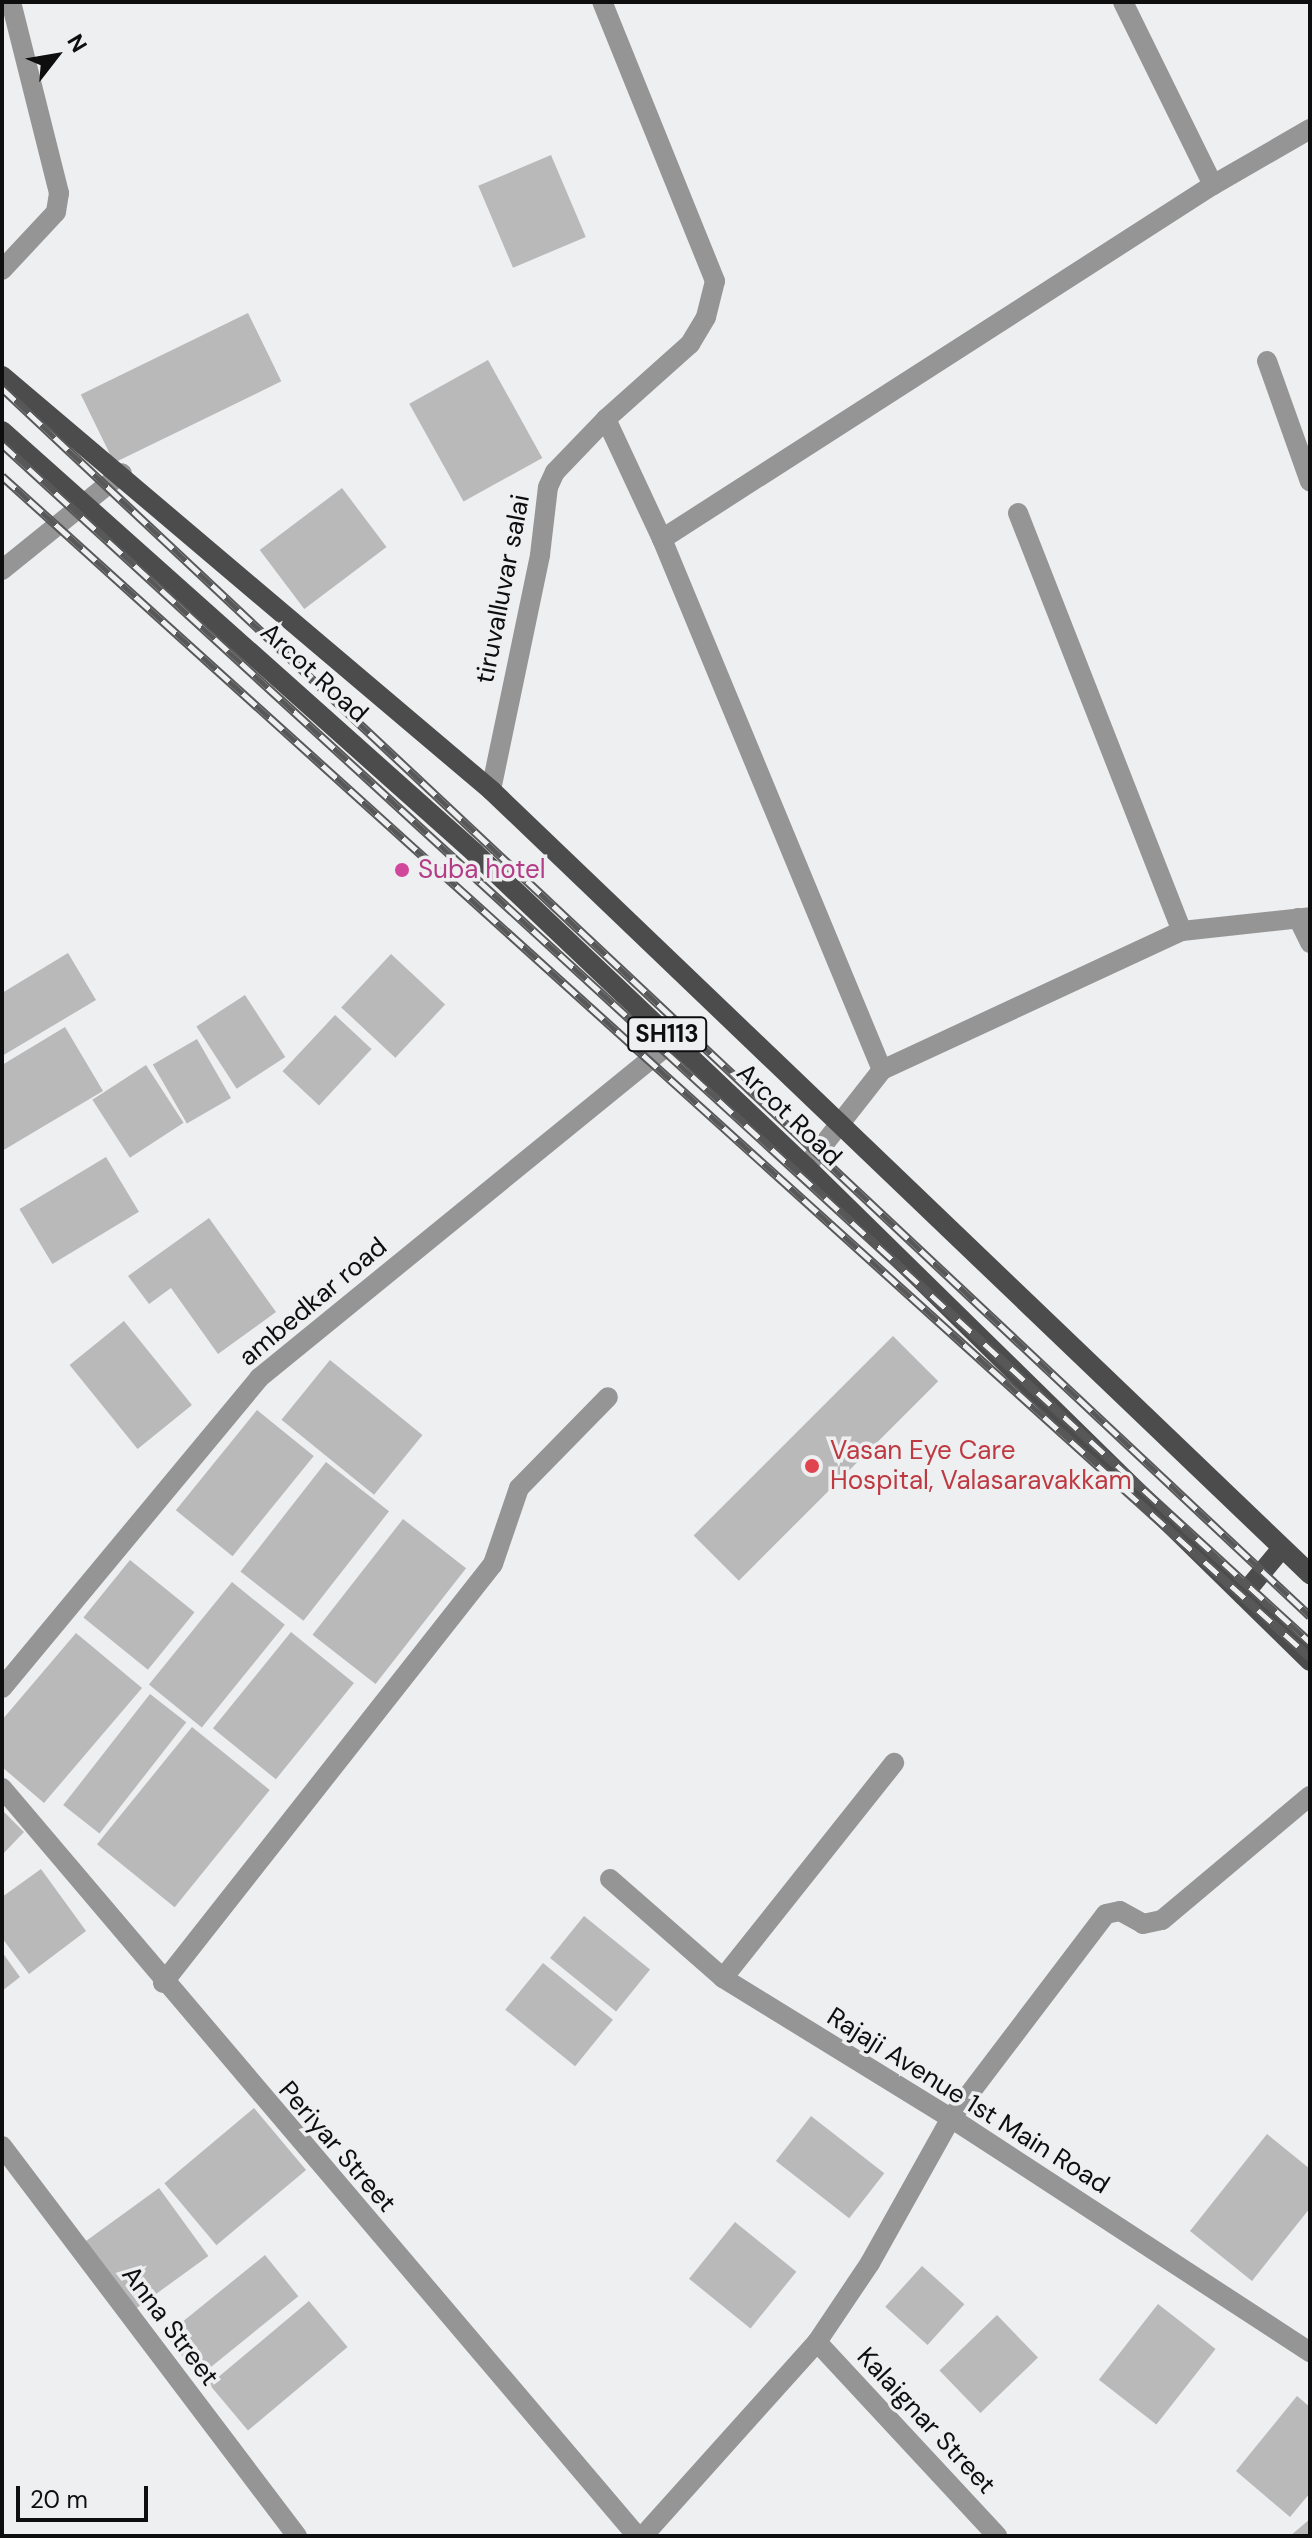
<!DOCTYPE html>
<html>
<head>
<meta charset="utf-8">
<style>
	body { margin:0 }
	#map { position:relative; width:1312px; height:2538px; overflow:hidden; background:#eeeff0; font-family:"DM Sans",sans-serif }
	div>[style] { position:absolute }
	.building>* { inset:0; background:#b9b9ba; transform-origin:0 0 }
	.street>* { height:20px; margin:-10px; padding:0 10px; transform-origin:10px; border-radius:10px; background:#959595 }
	.primary>* { height:20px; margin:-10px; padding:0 10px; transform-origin:10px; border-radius:10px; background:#4d4c4c }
	.rail>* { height:9px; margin-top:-4.5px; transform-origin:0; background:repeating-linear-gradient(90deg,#eeeff0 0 18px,#585859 0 36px); box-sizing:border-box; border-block:2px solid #585859 }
	.dots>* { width:22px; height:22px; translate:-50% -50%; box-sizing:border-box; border:4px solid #eeeff0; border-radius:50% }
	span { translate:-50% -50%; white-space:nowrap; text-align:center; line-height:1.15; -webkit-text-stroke:7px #eeeff0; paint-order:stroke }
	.shield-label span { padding:2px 6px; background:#eeeff0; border:2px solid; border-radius:6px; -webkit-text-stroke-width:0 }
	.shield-label { font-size:24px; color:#0e0e0f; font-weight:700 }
	.street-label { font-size:26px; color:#0e0e0f }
	.hotel-label { font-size:26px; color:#b23c85 }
	.left { translate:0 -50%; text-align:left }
	.health-label { font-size:26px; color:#be3a42 }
	.frame { position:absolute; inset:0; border:4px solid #0e0e0f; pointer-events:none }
	.north { position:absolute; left:16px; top:16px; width:80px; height:80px; -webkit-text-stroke:6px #eeeff0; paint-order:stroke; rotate:59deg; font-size:22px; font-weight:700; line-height:32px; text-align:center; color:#0e0e0f }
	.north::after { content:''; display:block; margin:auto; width:28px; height:36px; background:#0e0e0f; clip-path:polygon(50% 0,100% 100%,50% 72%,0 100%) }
	.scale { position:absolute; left:16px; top:2486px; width:132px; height:36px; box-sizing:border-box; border:4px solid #0e0e0f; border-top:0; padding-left:10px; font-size:24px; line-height:28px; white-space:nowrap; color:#0e0e0f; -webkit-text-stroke:6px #eeeff0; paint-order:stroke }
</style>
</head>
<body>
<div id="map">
	<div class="building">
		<i style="left:551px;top:155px;width:89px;height:79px;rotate:67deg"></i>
		<i style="left:248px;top:313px;width:76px;height:186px;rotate:64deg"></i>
		<i style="left:488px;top:360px;width:112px;height:90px;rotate:61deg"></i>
		<i style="left:342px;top:488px;width:74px;height:103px;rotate:53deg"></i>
		<i style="clip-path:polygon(68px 953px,96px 1000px,2px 1056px,2px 993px)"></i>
		<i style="left:391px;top:954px;width:74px;height:73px;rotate:43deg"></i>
		<i style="left:245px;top:995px;width:74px;height:58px;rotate:57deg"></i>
		<i style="left:335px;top:1015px;width:50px;height:77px;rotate:43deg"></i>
		<i style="clip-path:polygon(65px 1027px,103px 1091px,2px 1151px,2px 1065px)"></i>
		<i style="left:197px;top:1039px;width:68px;height:51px;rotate:60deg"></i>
		<i style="left:146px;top:1065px;width:69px;height:64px;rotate:57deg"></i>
		<i style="left:106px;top:1157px;width:64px;height:101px;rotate:59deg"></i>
		<i style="clip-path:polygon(209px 1218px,276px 1312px,218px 1354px,171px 1288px,149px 1304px,128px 1276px)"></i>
		<i style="left:124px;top:1321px;width:108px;height:70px;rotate:51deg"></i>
		<i style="left:893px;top:1336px;width:64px;height:282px;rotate:45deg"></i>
		<i style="left:330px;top:1360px;width:119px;height:77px;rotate:39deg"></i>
		<i style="left:257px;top:1410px;width:73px;height:129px;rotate:39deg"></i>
		<i style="left:326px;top:1462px;width:80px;height:139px;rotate:38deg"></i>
		<i style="left:403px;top:1519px;width:80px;height:147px;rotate:38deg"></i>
		<i style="left:130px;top:1560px;width:83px;height:74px;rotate:39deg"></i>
		<i style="left:232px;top:1582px;width:68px;height:132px;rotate:39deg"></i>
		<i style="left:291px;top:1632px;width:81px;height:124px;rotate:39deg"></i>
		<i style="clip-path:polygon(76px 1633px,142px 1688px,44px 1803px,2px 1767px,2px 1720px)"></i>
		<i style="left:150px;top:1694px;width:46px;height:141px;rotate:38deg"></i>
		<i style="left:192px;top:1727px;width:100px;height:151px;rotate:39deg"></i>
		<i style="clip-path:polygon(2px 1810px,24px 1832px,2px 1855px)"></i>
		<i style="clip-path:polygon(41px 1869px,86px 1931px,29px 1974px,2px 1938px,2px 1897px)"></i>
		<i style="left:584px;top:1916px;width:85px;height:54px;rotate:39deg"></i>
		<i style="clip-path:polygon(2px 1952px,20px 1977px,2px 1991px)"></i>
		<i style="left:543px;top:1963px;width:90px;height:60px;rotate:39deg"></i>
		<i style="left:254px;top:2108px;width:81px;height:117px;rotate:50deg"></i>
		<i style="left:811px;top:2116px;width:93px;height:57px;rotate:38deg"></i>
		<i style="clip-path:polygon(1267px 2134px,1310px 2169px,1310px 2208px,1252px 2281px,1190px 2231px)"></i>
		<i style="left:159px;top:2188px;width:84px;height:91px;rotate:54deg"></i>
		<i style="left:735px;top:2222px;width:79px;height:73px;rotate:39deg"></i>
		<i style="left:265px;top:2255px;width:53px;height:128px;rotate:51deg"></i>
		<i style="left:922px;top:2266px;width:57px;height:55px;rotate:42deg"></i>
		<i style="left:309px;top:2301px;width:60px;height:130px;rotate:50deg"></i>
		<i style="left:1158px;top:2304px;width:73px;height:96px;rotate:38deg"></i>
		<i style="left:997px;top:2315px;width:59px;height:80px;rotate:46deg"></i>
		<i style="clip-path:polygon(1297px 2396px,1310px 2407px,1310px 2493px,1290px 2517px,1236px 2471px)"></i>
		<i style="clip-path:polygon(1310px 2519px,1310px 2536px,1290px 2536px)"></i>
	</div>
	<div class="street">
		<i style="left:1123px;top:2px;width:204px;rotate:63.8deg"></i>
		<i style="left:2px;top:270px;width:79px;rotate:-47deg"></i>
		<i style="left:56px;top:212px;width:19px;rotate:-81deg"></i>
		<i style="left:59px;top:193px;width:197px;rotate:-104.1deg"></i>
		<i style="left:1267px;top:361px;width:128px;rotate:70.4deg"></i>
		<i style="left:606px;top:419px;width:132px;rotate:65deg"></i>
		<i style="left:662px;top:539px;width:575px;rotate:67.5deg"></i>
		<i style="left:882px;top:1070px;width:123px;rotate:128.1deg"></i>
		<i style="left:1018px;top:513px;width:449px;rotate:68.6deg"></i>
		<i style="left:662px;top:539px;width:655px;rotate:-32.72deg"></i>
		<i style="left:1213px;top:185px;width:112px;rotate:-30deg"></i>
		<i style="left:2px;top:570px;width:154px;rotate:-38.9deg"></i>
		<i style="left:491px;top:790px;width:240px;rotate:-78.2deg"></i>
		<i style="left:540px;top:555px;width:68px;rotate:-83.3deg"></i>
		<i style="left:548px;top:487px;width:17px;rotate:-65deg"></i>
		<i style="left:555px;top:472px;width:74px;rotate:-46.1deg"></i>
		<i style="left:606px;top:419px;width:113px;rotate:-41.8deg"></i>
		<i style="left:690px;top:344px;width:31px;rotate:-59deg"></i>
		<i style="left:706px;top:317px;width:37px;rotate:-76deg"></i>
		<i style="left:715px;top:281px;width:301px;rotate:-112deg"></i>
		<i style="left:1298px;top:918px;width:28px;rotate:64deg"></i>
		<i style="left:882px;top:1070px;width:331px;rotate:-24.9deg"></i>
		<i style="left:1182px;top:931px;width:129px;rotate:-6.2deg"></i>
		<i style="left:2px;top:1688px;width:403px;rotate:-50.3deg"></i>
		<i style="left:259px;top:1378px;width:535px;rotate:-39.16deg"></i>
		<i style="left:2px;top:1788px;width:981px;rotate:49.67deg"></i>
		<i style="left:610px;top:1879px;width:150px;rotate:41.2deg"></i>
		<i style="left:723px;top:1978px;width:268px;rotate:31.6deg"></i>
		<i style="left:951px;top:2118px;width:429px;rotate:33.1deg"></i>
		<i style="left:723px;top:1978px;width:275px;rotate:-51.5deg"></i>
		<i style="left:163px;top:1983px;width:533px;rotate:-51.78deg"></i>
		<i style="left:493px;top:1564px;width:80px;rotate:-71.1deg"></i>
		<i style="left:519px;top:1488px;width:127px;rotate:-45.6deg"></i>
		<i style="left:2px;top:2146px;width:489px;rotate:52.9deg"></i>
		<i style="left:817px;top:2342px;width:265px;rotate:47.1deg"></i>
		<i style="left:643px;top:2536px;width:261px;rotate:-48.1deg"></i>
		<i style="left:817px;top:2342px;width:95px;rotate:-56.1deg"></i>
		<i style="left:870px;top:2263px;width:166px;rotate:-60.8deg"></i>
		<i style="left:951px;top:2118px;width:256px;rotate:-52.8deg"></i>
		<i style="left:1106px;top:1914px;width:14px;rotate:-12deg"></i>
		<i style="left:1120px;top:1911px;width:26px;rotate:29deg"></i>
		<i style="left:1143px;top:1924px;width:19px;rotate:-12deg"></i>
		<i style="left:1162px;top:1920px;width:193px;rotate:-40deg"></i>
	</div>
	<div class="primary">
		<i style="left:2px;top:376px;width:641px;rotate:40.25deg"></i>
		<i style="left:491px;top:790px;width:1134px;rotate:43.75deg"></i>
		<i style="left:2px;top:431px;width:632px;rotate:41.73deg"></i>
		<i style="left:474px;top:852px;width:458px;rotate:43.5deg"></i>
		<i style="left:806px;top:1167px;width:706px;rotate:44.43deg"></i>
		<i style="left:1243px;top:1595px;width:61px;rotate:-50.3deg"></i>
	</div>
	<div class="rail">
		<i style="left:2px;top:388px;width:1794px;rotate:43.19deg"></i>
		<i style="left:2px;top:444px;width:1774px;rotate:42.49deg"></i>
		<i style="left:2px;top:476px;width:1762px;rotate:42.08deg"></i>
	</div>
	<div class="dots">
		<i style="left:402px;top:870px;background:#d1479c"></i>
		<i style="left:812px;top:1466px;background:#e0444e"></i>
	</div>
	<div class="shield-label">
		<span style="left:667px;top:1034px">SH113</span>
	</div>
	<div class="street-label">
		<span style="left:503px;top:589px;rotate:-79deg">tiruvalluvar salai</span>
		<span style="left:314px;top:673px;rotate:42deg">Arcot Road</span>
		<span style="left:789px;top:1115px;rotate:44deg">Arcot Road</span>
		<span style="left:313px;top:1302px;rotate:-40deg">ambedkar road</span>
		<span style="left:968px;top:2101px;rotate:32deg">Rajaji Avenue 1st Main Road</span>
		<span style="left:337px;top:2147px;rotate:49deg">Periyar Street</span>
		<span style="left:170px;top:2326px;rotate:53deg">Anna Street</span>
		<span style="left:926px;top:2421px;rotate:47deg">Kalaignar Street</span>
	</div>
	<div class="hotel-label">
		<span class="left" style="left:418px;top:870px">Suba hotel</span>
	</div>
	<div class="health-label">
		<span class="left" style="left:830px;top:1466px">Vasan Eye Care<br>Hospital, Valasaravakkam</span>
	</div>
	<div class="frame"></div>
	<div class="north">N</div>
	<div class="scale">20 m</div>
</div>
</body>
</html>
